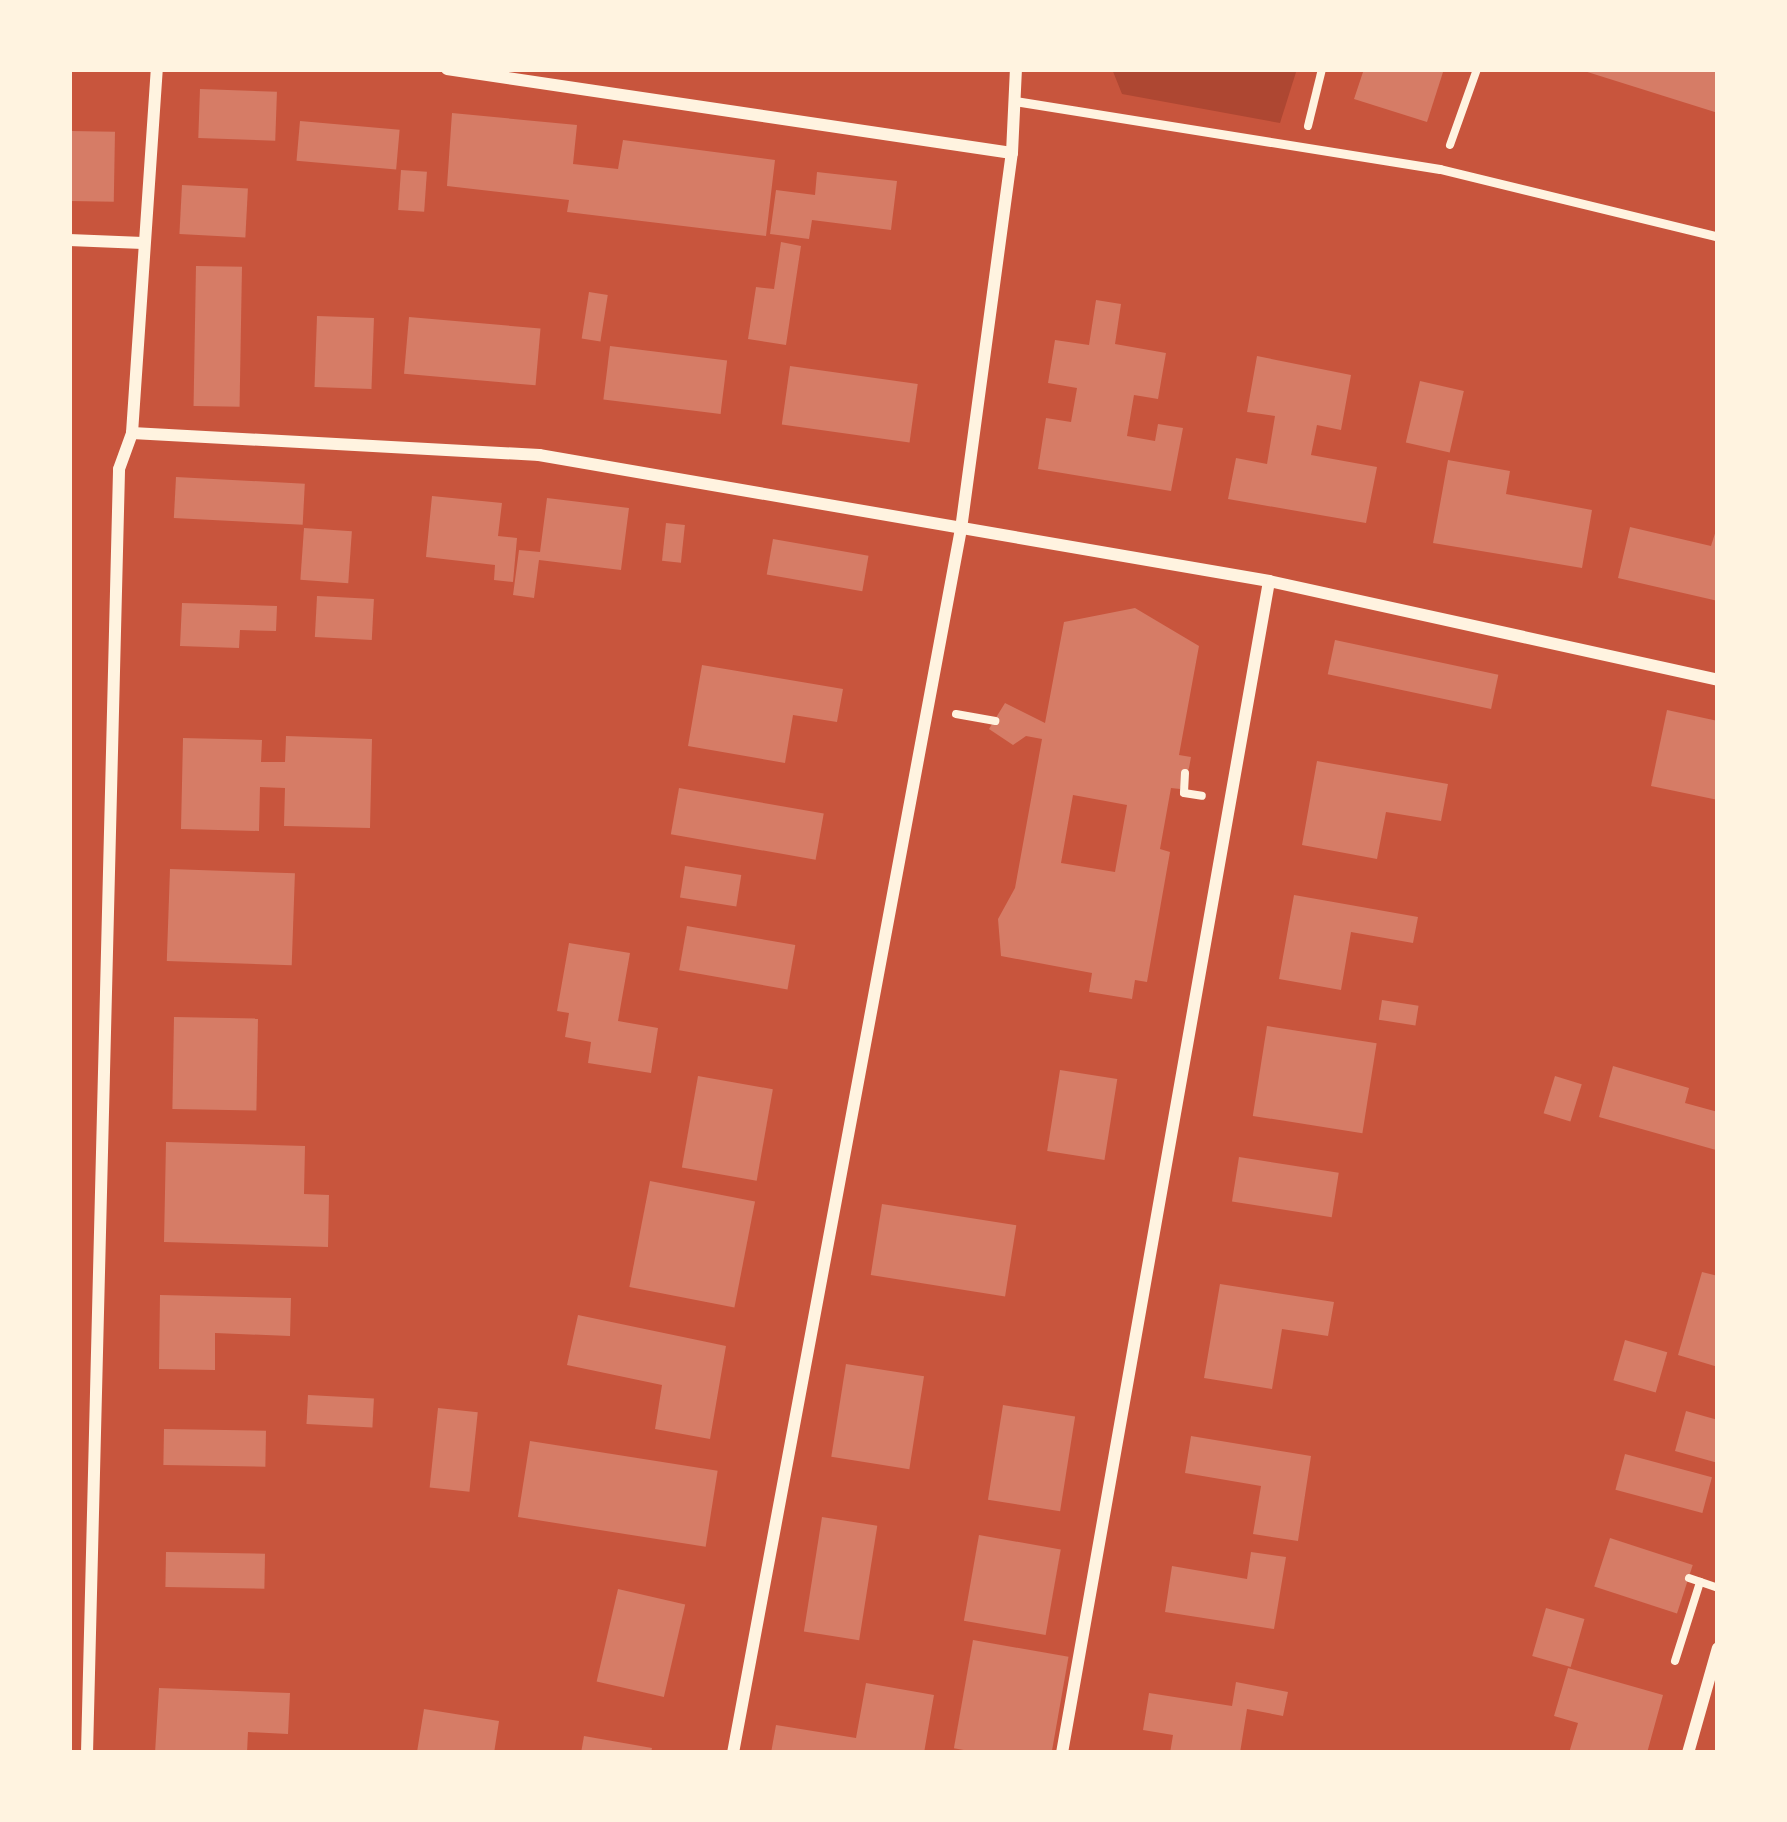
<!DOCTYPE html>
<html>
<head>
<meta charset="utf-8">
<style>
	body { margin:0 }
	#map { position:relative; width:1787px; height:1822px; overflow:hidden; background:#c8553d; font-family:"Titillium Web",sans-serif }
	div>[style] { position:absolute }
	.green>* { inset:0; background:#ae4732 }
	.building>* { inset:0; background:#d67c66; transform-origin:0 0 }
	.path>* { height:8px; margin:-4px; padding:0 4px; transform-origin:4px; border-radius:4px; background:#fff3e0 }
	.service>* { height:9px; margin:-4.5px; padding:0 4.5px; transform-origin:4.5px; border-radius:4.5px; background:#fff3e0 }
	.minor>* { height:12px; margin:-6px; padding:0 6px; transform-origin:6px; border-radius:6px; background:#fff3e0 }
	span { translate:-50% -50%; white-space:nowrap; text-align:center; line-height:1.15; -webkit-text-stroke:9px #fff3e0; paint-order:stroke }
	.frame { position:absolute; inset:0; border:72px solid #fff3e0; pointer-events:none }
</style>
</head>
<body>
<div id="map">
	<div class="green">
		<i style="clip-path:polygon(1112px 69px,1297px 69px,1280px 123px,1122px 94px)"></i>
	</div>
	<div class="building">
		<i style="clip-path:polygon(1364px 69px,1444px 69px,1427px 122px,1354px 99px)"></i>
		<i style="clip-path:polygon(1581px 69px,1718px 69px,1718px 113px,1581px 70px)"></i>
		<i style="left:200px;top:89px;width:77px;height:49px;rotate:2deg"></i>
		<i style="clip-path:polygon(452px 113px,577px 125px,573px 164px,618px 169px,623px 140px,775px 160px,766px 236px,567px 212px,569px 200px,447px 186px)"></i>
		<i style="left:300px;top:121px;width:100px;height:40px;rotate:5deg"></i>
		<i style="left:71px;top:131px;width:44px;height:70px;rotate:1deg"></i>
		<i style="left:401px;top:170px;width:26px;height:40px;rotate:4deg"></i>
		<i style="clip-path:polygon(817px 172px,897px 181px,891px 230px,812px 220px,809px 239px,770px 234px,776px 190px,815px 195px)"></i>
		<i style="left:182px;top:185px;width:66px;height:49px;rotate:3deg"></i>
		<i style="clip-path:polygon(781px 242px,801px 246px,786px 345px,748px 339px,756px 287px,774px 289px)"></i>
		<i style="left:196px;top:266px;width:46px;height:140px;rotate:1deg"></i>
		<i style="left:589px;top:292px;width:19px;height:47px;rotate:9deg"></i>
		<i style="clip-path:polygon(1096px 300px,1121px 304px,1115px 344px,1166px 353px,1158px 399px,1134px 395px,1127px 436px,1155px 441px,1158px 424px,1183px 428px,1171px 491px,1038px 469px,1046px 418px,1071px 422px,1077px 388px,1048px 383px,1055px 340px,1089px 345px)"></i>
		<i style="left:317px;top:316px;width:57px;height:71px;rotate:2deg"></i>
		<i style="left:409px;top:317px;width:132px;height:57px;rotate:5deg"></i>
		<i style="left:610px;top:346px;width:118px;height:54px;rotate:7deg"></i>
		<i style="clip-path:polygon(1257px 356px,1351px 375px,1341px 430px,1317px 425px,1311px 455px,1377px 467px,1366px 523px,1228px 499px,1236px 458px,1267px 464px,1275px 416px,1247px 412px)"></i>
		<i style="left:790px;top:366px;width:129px;height:59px;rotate:8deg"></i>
		<i style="left:1420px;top:381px;width:45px;height:63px;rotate:13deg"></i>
		<i style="clip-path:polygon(1448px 460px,1510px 471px,1506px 494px,1592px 510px,1582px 568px,1433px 543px)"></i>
		<i style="left:176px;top:477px;width:129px;height:41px;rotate:3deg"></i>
		<i style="clip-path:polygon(432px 496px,502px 503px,498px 536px,517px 538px,513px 582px,494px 580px,495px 565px,426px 557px)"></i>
		<i style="clip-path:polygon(547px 498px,629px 508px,621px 570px,539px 560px,534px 598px,513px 595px,519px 550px,540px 552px)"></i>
		<i style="left:666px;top:523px;width:19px;height:38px;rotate:6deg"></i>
		<i style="clip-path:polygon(1718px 524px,1718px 601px,1618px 578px,1630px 527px,1711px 546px)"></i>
		<i style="left:304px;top:528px;width:48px;height:52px;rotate:4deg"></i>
		<i style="left:773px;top:539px;width:97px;height:36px;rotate:10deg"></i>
		<i style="left:317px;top:596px;width:57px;height:41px;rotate:3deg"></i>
		<i style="clip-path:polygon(182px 603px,277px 606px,276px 631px,240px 630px,239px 648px,180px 646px)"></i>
		<i style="clip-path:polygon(evenodd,1135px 608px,1199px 646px,1179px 755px,1191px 757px,1189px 768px,1180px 789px,1171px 788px,1160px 849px,1170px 852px,1147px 982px,1135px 980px,1132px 999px,1089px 992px,1092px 973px,1001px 956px,998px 919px,1015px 888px,1042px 739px,1026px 736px,1013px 745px,989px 729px,1005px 703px,1045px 723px,1064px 622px,1135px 608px,1073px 795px,1127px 805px,1115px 872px,1061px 863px,1073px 795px)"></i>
		<i style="left:1335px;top:640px;width:167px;height:35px;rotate:12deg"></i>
		<i style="clip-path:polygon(702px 665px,843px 689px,837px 722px,793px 715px,785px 763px,688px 746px)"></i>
		<i style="clip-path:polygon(1667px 710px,1718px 721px,1718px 800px,1651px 786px)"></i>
		<i style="clip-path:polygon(286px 736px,372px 739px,370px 828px,284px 826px,285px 788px,260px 787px,259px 831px,181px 829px,183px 738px,262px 740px,261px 762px,285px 762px)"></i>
		<i style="clip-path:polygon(1317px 761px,1448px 784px,1441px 821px,1386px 812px,1377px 859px,1302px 845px)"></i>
		<i style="left:679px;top:788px;width:147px;height:47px;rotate:10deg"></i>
		<i style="left:685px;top:866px;width:57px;height:32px;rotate:9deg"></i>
		<i style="left:170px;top:869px;width:125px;height:92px;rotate:2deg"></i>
		<i style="clip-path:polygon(1294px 895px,1418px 917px,1413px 943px,1351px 932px,1341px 990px,1279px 979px)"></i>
		<i style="left:687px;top:926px;width:110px;height:45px;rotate:10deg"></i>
		<i style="clip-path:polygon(569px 943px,630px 953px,618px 1021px,658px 1028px,651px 1073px,588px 1063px,591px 1042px,565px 1037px,569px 1013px,557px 1011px)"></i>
		<i style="left:1382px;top:1000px;width:37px;height:20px;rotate:9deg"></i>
		<i style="left:174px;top:1017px;width:84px;height:92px;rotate:1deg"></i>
		<i style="left:1267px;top:1026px;width:111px;height:91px;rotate:9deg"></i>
		<i style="clip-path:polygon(1613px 1066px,1689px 1088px,1685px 1103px,1718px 1112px,1716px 1150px,1599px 1117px)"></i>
		<i style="left:1060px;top:1070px;width:58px;height:82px;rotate:9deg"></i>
		<i style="left:698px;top:1076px;width:76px;height:93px;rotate:10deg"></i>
		<i style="left:1555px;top:1076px;width:28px;height:39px;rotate:17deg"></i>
		<i style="clip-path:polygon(166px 1142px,305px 1146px,304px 1194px,329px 1195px,328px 1247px,164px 1242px)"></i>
		<i style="left:1239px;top:1157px;width:101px;height:45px;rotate:9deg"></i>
		<i style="left:650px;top:1181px;width:107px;height:108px;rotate:11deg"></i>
		<i style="left:882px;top:1204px;width:136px;height:72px;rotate:9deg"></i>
		<i style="clip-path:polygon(1702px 1272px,1718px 1276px,1718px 1367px,1678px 1355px)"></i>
		<i style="clip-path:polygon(1220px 1284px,1334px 1302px,1328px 1336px,1282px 1329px,1272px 1389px,1204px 1378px)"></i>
		<i style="clip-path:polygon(160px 1295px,291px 1298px,290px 1336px,215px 1333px,215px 1370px,159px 1369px)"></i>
		<i style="clip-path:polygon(578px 1315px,726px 1346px,710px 1439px,655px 1429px,662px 1385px,567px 1365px)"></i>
		<i style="left:1625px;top:1340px;width:44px;height:42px;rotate:16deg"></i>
		<i style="left:846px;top:1364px;width:79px;height:94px;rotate:9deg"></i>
		<i style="left:308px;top:1395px;width:66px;height:29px;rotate:3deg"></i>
		<i style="left:1003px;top:1405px;width:73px;height:96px;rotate:9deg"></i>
		<i style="left:438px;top:1408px;width:40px;height:80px;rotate:6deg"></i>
		<i style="clip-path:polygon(1686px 1411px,1718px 1420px,1718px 1463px,1675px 1451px)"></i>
		<i style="left:164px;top:1429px;width:102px;height:36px;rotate:1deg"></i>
		<i style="clip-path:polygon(1191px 1436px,1311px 1456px,1298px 1541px,1253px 1534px,1261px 1486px,1185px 1473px)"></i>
		<i style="left:530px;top:1441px;width:190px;height:77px;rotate:9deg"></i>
		<i style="left:1625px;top:1454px;width:90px;height:37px;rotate:15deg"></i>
		<i style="left:822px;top:1517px;width:56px;height:116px;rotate:9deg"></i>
		<i style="left:979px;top:1535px;width:83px;height:87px;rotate:10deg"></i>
		<i style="left:1610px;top:1538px;width:87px;height:51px;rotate:18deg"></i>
		<i style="left:166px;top:1552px;width:99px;height:35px;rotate:1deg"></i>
		<i style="clip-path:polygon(1251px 1552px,1286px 1557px,1274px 1629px,1165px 1612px,1172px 1566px,1247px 1579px)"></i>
		<i style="left:618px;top:1589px;width:69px;height:95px;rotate:13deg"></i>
		<i style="left:1546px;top:1608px;width:40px;height:50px;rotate:16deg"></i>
		<i style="left:973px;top:1640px;width:97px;height:110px;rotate:10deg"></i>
		<i style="clip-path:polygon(1568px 1668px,1663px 1695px,1647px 1753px,1569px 1753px,1578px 1723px,1554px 1716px)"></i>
		<i style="clip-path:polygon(1236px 1682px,1288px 1692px,1283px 1716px,1247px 1709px,1240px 1753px,1170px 1753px,1173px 1735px,1143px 1730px,1149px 1693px,1232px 1706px)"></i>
		<i style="clip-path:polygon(866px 1683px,934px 1695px,924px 1753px,771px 1753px,776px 1725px,856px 1738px)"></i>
		<i style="clip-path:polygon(159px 1688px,290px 1693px,288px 1734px,248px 1732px,247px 1753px,155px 1753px)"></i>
		<i style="clip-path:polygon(424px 1709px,499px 1721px,494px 1753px,417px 1752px)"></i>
		<i style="clip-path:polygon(584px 1736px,652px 1748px,651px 1753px,581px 1753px)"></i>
	</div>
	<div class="path">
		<i style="left:1308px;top:126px;width:59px;rotate:-76.2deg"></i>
		<i style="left:1450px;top:145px;width:81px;rotate:-70.4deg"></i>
		<i style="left:956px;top:714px;width:40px;rotate:10deg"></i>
		<i style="left:1185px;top:773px;width:20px;rotate:93deg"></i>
		<i style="left:1184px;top:793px;width:18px;rotate:9deg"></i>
		<i style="left:1689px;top:1578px;width:31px;rotate:19deg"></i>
		<i style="left:1675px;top:1661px;width:83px;rotate:-72.4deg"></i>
	</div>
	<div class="service">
		<i style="left:1015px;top:101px;width:430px;rotate:9.1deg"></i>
		<i style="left:1440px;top:169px;width:286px;rotate:13.7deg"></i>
	</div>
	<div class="minor">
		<i style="left:447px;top:69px;width:571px;rotate:8.46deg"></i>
		<i style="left:69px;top:240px;width:74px;rotate:2.3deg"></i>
		<i style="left:132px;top:433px;width:408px;rotate:3.1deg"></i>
		<i style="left:539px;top:455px;width:741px;rotate:9.79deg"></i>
		<i style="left:1269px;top:581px;width:460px;rotate:12.4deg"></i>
		<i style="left:87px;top:1753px;width:1284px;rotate:-88.57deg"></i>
		<i style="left:119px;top:469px;width:38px;rotate:-70deg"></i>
		<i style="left:132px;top:433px;width:365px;rotate:-86.1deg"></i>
		<i style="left:733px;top:1753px;width:1245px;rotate:-79.45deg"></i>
		<i style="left:961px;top:529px;width:379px;rotate:-82.3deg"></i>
		<i style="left:1012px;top:153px;width:84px;rotate:-87.3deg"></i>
		<i style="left:1062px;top:1753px;width:1190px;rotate:-79.98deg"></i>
		<i style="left:1688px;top:1753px;width:109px;rotate:-74.1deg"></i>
	</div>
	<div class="frame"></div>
</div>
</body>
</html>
